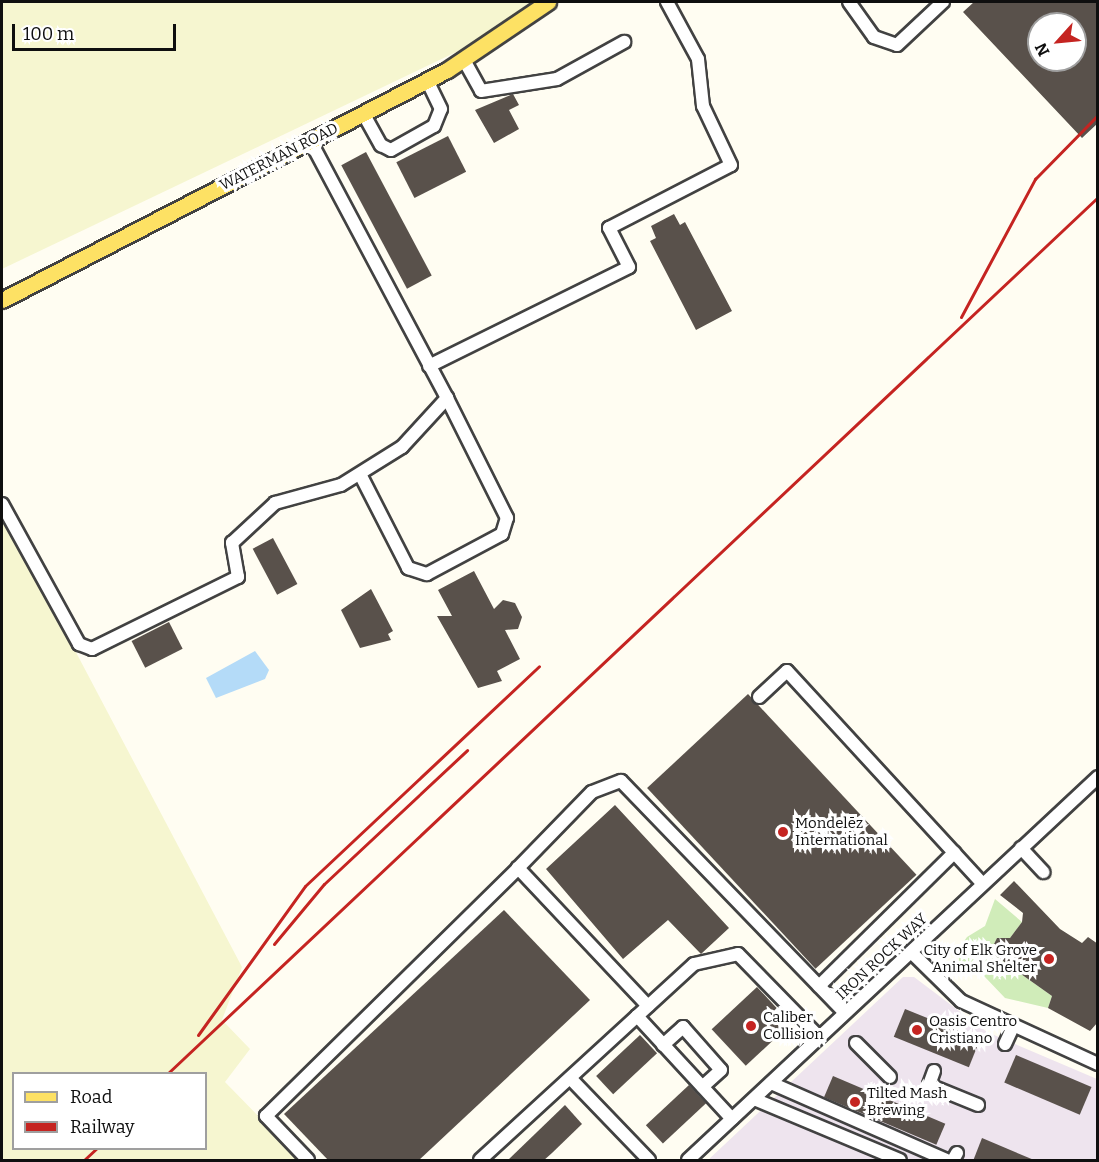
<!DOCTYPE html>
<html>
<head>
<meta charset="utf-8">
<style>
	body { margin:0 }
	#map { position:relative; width:1099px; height:1162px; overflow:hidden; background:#fffdf2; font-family:Bitter,serif }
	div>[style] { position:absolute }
	.industrial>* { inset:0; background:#eee4ee }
	.farmland>* { inset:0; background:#f6f6d0 }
	.green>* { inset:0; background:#d0ecb9 }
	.water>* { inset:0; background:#b4dbf8 }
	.building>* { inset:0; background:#59514b; transform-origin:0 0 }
	.roads { filter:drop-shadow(2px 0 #424242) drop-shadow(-2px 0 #424242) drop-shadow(0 2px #424242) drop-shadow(0 -2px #424242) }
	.minor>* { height:12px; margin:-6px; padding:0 6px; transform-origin:6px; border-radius:6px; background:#fff }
	.major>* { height:15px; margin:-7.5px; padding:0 7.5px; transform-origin:7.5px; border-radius:7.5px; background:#fde164 }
	.rail>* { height:3px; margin:-1.5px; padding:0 1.5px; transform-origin:1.5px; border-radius:1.5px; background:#c52421 }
	.dots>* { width:16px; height:16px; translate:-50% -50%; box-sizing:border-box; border:3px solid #fff; border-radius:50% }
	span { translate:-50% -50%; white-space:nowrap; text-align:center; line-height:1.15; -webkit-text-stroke:6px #fff; paint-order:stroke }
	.street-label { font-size:15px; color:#0f0f0f }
	.poi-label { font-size:15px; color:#0f0f0f }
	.left { translate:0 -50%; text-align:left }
	.right { translate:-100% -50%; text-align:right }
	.frame { position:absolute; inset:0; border:3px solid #0f0f0f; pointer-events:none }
	.legend { position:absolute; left:12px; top:1072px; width:195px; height:78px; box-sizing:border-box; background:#fff; border:2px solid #9f9f9f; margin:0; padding:8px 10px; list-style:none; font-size:18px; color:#0f0f0f }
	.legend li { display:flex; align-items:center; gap:12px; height:30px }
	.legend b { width:30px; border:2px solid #9f9f9f }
	.north { position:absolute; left:1027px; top:12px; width:60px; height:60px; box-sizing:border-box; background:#fff; border:2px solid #9f9f9f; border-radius:50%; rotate:243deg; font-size:16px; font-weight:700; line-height:24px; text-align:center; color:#0f0f0f }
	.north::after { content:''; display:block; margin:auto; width:21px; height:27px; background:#c52421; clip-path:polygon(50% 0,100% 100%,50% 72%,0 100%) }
	.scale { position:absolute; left:12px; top:24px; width:164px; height:27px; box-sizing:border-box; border:3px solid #0f0f0f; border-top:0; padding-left:8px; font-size:18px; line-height:21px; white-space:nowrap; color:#0f0f0f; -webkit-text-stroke:4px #fff; paint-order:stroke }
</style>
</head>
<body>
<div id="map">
	<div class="industrial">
		<i style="clip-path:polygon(903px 977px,914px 977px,987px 1032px,1097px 1079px,1097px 1160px,708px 1160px)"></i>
	</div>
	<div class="farmland">
		<i style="clip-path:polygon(2px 2px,561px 2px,2px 269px)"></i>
		<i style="clip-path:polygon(evenodd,2px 512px,242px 967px,222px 1020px,250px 1049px,225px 1082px,301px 1160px,2px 1160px,2px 512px,14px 1074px,206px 1074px,206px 1148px,14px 1148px,14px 1074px)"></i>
	</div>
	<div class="green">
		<i style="clip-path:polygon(995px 899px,1022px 922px,1010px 938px,997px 938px,990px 952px,1052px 996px,1048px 1008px,1005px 998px,985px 977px,960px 968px,958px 950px,967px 937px,985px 926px)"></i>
	</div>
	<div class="water">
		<i style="clip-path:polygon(255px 651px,269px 670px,265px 679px,216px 698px,206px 678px)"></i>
	</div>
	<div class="building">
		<i style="clip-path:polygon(evenodd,974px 2px,1098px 2px,1098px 123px,1082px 138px,963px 12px,974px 2px,1039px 24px,1075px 24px,1075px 60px,1039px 60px,1039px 24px)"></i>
		<i style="clip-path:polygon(513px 94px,519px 105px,509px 110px,519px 129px,494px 143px,475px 110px)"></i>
		<i style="left:448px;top:136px;width:40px;height:58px;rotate:63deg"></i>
		<i style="left:366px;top:152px;width:140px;height:28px;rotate:62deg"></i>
		<i style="clip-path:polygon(674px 214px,680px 225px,685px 222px,732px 311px,696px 330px,650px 241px,656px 238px,651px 226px)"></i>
		<i style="left:273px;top:538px;width:52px;height:23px;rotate:62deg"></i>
		<i style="clip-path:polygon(474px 571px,494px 609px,503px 600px,515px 603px,522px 617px,518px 629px,505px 630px,520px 659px,497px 671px,502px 681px,478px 688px,437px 616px,452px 616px,438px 590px)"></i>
		<i style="clip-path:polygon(371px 589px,393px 631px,388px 634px,391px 640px,360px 648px,341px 610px)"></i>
		<i style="left:169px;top:622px;width:30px;height:42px;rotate:63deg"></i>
		<i style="left:748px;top:694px;width:247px;height:138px;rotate:47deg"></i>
		<i style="clip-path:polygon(615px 805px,729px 928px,701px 954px,668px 920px,623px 959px,546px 869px)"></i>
		<i style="clip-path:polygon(1014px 881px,1060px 929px,1082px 943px,1088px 937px,1098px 944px,1098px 1022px,1090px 1031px,1048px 1008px,1052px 996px,990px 952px,997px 938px,1010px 938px,1022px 922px,1023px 913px,1000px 895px)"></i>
		<i style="clip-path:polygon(504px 910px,590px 1000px,418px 1161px,329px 1161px,284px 1114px)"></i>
		<i style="left:757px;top:987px;width:50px;height:62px;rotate:47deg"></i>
		<i style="left:905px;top:1009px;width:81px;height:30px;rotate:22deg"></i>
		<i style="left:640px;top:1035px;width:25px;height:60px;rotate:47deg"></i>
		<i style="left:1016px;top:1055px;width:82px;height:30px;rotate:23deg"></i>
		<i style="left:833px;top:1076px;width:122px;height:23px;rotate:23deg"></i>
		<i style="left:689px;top:1085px;width:25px;height:59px;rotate:47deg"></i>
		<i style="clip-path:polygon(565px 1105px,582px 1124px,552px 1153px,543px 1161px,507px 1161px)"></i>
		<i style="clip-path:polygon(982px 1138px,1034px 1160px,1034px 1161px,973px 1161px)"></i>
	</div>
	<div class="roads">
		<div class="minor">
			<i style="left:849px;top:2px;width:43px;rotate:54.5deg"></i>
			<i style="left:874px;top:37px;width:24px;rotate:19deg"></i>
			<i style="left:897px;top:45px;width:63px;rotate:-43.1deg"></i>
			<i style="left:464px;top:60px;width:35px;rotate:61deg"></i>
			<i style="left:481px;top:91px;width:77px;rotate:-9deg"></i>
			<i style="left:557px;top:79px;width:77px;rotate:-28.9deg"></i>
			<i style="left:363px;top:113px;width:37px;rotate:61deg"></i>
			<i style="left:381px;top:145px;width:11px;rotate:27deg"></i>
			<i style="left:391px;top:150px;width:49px;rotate:-29.2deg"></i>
			<i style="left:434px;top:126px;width:18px;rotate:-68deg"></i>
			<i style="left:441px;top:109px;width:32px;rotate:-116deg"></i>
			<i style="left:429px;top:366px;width:223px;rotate:-26.3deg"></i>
			<i style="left:629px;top:267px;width:44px;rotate:-117.1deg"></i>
			<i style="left:609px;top:228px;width:137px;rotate:-27.3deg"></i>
			<i style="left:731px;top:165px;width:65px;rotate:-115.4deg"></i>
			<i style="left:703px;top:106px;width:47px;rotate:-96.1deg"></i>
			<i style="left:698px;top:59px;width:65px;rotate:-118.5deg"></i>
			<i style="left:360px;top:474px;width:106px;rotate:62.9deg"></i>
			<i style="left:408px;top:568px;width:20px;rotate:18deg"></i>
			<i style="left:427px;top:574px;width:85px;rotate:-28.1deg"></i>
			<i style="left:502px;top:534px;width:17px;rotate:-73deg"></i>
			<i style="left:507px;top:518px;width:134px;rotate:-116.6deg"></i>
			<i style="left:2px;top:504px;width:160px;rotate:61.2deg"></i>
			<i style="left:79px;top:644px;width:14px;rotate:21deg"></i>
			<i style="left:92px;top:649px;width:163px;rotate:-26.3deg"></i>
			<i style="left:238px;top:577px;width:35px;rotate:-100deg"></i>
			<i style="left:232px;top:543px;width:59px;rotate:-42.9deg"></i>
			<i style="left:275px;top:503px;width:68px;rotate:-15.3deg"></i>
			<i style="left:341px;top:485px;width:72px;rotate:-31.9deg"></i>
			<i style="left:402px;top:447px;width:67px;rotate:-47.4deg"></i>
			<i style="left:447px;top:398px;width:292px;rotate:-118deg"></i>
			<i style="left:759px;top:697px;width:38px;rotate:-43deg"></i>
			<i style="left:787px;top:671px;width:289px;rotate:47.4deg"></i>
			<i style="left:1021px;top:848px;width:33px;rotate:47deg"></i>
			<i style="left:911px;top:952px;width:70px;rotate:44.4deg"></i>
			<i style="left:961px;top:1001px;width:151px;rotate:24.7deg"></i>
			<i style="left:819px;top:986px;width:190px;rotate:-44.6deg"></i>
			<i style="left:648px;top:1006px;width:190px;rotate:-133.3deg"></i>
			<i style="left:518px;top:868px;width:106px;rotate:-45.8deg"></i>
			<i style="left:592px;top:792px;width:31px;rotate:-21deg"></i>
			<i style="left:621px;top:781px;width:322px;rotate:46deg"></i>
			<i style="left:637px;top:1016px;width:140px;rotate:47.3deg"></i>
			<i style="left:856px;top:1043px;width:48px;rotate:45deg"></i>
			<i style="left:1005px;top:1044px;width:19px;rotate:-65deg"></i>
			<i style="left:663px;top:1045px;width:27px;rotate:-42deg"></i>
			<i style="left:683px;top:1027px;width:57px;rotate:48.5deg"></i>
			<i style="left:721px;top:1070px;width:25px;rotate:138deg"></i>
			<i style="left:934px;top:1071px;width:15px;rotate:110deg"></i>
			<i style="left:929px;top:1085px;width:53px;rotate:22.2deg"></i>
			<i style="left:570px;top:1078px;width:114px;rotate:46.1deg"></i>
			<i style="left:771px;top:1083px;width:191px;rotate:23.7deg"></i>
			<i style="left:754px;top:1099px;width:158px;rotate:22.7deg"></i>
			<i style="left:308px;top:1160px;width:61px;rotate:-133.7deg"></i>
			<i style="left:266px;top:1116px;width:354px;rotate:-44.5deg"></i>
			<i style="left:480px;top:1160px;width:290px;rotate:-42.5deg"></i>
			<i style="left:694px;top:964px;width:45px;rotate:-12.8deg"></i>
			<i style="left:738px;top:954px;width:116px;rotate:45.7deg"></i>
			<i style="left:688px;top:1160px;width:561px;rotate:-43.05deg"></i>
			<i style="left:953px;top:1160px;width:8px;rotate:-60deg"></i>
		</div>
		<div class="major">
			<i style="left:2px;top:300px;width:501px;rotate:-27.33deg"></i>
			<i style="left:447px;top:70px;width:122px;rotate:-34deg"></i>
		</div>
	</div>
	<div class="rail">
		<i style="left:961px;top:317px;width:157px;rotate:-61.8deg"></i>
		<i style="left:1035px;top:179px;width:90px;rotate:-45.5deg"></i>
		<i style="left:274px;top:944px;width:78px;rotate:-50.2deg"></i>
		<i style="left:324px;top:884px;width:196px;rotate:-43.1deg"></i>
		<i style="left:198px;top:1035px;width:183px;rotate:-54.3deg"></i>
		<i style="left:305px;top:886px;width:321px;rotate:-43.2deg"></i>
		<i style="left:167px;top:1074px;width:1279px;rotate:-43.29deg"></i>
		<i style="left:84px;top:1160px;width:18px;rotate:-43deg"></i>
	</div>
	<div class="dots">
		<i style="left:783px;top:832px;background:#c52421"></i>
		<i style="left:1049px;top:959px;background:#c52421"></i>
		<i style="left:751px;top:1026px;background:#c52421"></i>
		<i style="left:917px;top:1030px;background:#c52421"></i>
		<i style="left:855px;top:1102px;background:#c52421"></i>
	</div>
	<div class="street-label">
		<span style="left:279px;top:157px;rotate:-27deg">WATERMAN ROAD</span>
		<span style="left:882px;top:957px;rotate:-43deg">IRON ROCK WAY</span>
	</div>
	<div class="poi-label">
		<span class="left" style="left:795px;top:832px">Mondelēz<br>International</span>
		<span class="right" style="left:1037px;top:959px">City of Elk Grove<br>Animal Shelter</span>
		<span class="left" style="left:763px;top:1026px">Caliber<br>Collision</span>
		<span class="left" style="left:929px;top:1030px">Oasis Centro<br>Cristiano</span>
		<span class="left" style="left:867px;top:1102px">Tilted Mash<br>Brewing</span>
	</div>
	<div class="frame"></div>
	<ul class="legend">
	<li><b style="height:8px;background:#fde164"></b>Road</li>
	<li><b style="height:8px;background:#c52421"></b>Railway</li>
	</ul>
	<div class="north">N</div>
	<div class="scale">100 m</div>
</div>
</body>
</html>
